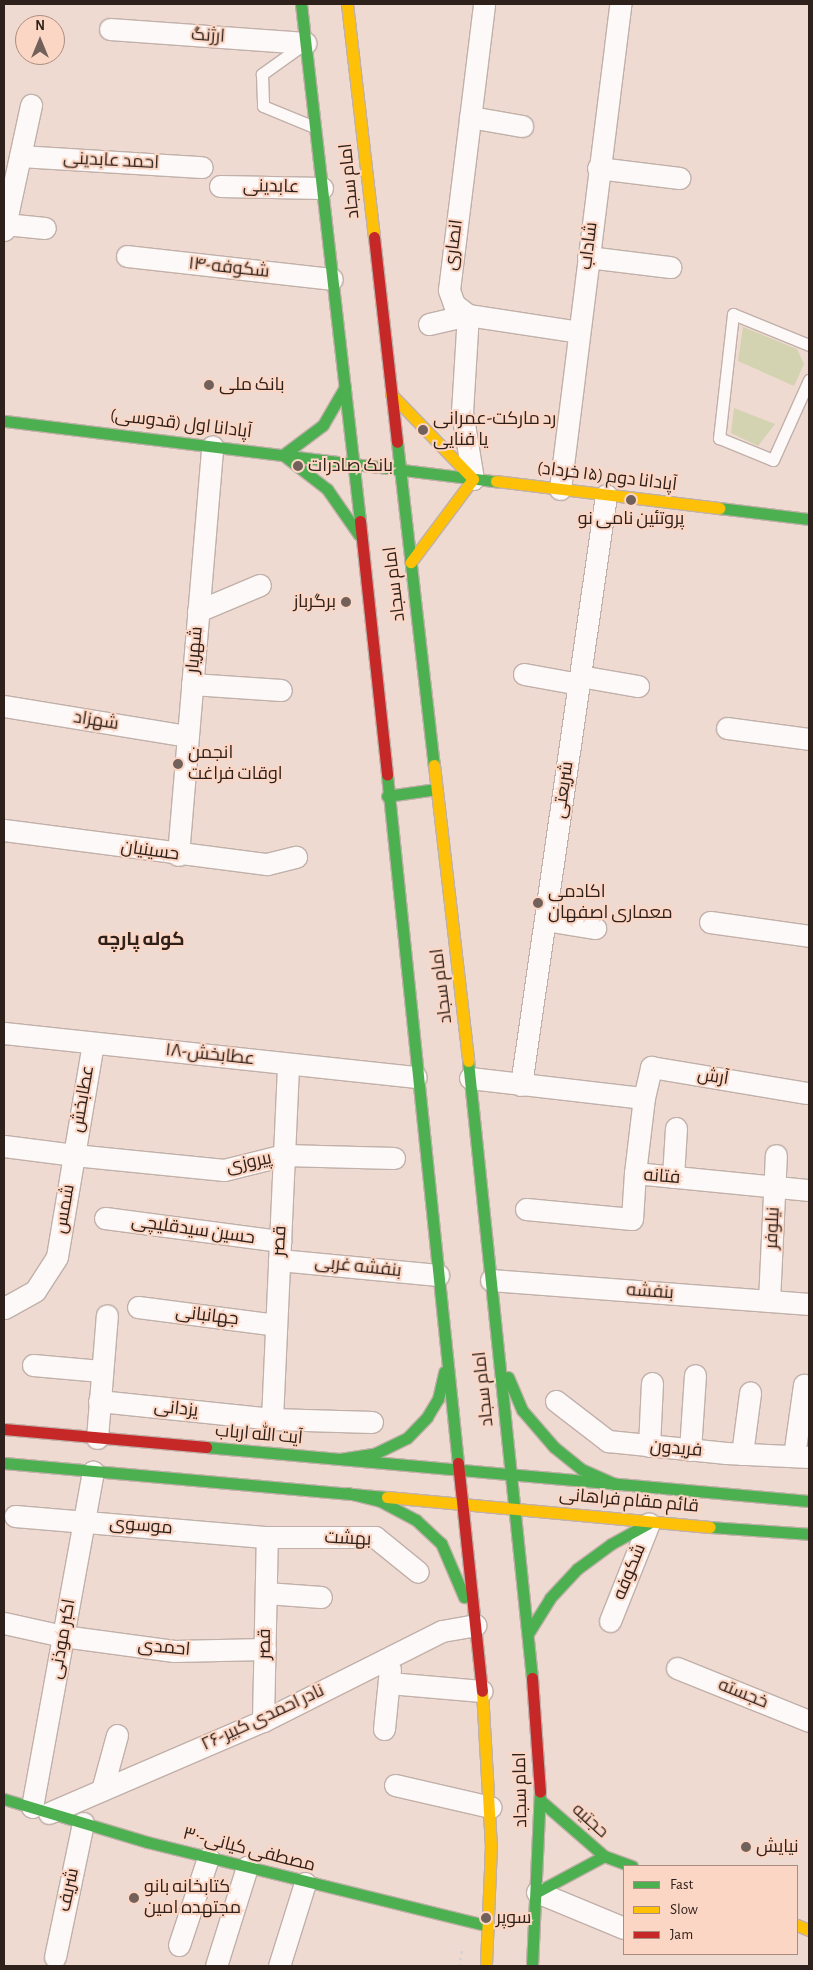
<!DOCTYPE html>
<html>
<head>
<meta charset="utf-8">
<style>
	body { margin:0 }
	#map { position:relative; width:813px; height:1970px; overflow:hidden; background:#efdad1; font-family:"Alegreya Sans",Cairo,sans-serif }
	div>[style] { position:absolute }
	.green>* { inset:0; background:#d3d2b1 }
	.path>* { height:3px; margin-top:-1.5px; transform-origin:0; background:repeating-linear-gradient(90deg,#d9d2d0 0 2.5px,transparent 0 6.5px) }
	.roads { filter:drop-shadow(1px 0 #c0b0a9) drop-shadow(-1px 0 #c0b0a9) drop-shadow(0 1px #c0b0a9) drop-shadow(0 -1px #c0b0a9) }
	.lane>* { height:11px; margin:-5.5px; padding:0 5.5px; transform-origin:5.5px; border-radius:5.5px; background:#fdf9f8 }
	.street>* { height:21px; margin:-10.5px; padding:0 10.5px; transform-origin:10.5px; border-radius:10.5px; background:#fdf9f8 }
	.fast>* { height:11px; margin:-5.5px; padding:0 5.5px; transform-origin:5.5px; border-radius:5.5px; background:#4caf50 }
	.slow>* { height:11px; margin:-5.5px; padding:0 5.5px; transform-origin:5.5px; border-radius:5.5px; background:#ffc107 }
	.jam>* { height:11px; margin:-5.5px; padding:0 5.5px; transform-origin:5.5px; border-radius:5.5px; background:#c62828 }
	.dots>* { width:14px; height:14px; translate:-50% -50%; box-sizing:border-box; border:2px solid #fcd6c4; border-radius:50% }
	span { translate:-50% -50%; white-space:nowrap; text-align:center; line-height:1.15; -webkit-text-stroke:4px #fcd6c4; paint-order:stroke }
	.street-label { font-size:18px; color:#2e201a }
	.poi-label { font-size:18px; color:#2e201a }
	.left { translate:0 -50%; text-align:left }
	.right { translate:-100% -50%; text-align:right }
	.neighbourhood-label { font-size:19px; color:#2e201a; font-weight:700 }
	.frame { position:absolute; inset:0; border:5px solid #2e201a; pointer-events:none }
	.legend { position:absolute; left:623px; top:1865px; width:175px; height:90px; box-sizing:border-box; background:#fcd6c4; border:1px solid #aa8d80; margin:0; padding:6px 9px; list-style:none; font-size:15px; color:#2e201a }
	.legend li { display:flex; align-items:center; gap:10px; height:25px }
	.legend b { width:25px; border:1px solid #aa8d80 }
	.north { position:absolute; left:15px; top:15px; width:50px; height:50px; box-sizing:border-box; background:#fcd6c4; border:1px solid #aa8d80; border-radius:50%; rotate:0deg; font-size:14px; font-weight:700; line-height:20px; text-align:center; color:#2e201a }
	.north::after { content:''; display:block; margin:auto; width:18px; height:22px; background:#72615a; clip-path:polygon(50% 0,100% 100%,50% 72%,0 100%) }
</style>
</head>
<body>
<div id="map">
	<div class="green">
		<i style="clip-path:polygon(743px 327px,797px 349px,804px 364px,794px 386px,738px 361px)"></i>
		<i style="clip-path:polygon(734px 408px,775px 424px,758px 446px,731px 433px)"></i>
	</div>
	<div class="path">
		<i style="left:459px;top:1966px;width:16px;rotate:-79deg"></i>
	</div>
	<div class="roads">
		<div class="lane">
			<i style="left:304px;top:44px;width:52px;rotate:144.5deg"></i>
			<i style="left:262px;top:74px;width:32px;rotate:88deg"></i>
			<i style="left:263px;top:106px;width:55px;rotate:22.4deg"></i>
			<i style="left:809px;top:345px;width:82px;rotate:-157.8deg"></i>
			<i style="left:733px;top:314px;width:125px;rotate:96.4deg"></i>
			<i style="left:719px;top:438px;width:58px;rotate:22.2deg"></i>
			<i style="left:773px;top:460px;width:88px;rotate:-65.8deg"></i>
		</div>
		<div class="street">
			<i style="left:110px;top:29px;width:196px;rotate:4.1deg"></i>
			<i style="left:470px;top:117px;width:53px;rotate:9.8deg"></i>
			<i style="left:20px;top:156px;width:182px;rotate:3.5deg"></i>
			<i style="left:598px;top:168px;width:82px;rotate:7deg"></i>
			<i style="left:220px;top:186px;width:102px;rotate:1.1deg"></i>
			<i style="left:5px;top:224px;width:40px;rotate:5.7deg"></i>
			<i style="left:4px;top:230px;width:128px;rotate:-77.8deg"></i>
			<i style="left:127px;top:256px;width:206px;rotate:6.4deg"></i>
			<i style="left:588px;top:257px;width:83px;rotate:7deg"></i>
			<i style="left:429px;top:324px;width:40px;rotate:-13deg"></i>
			<i style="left:468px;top:315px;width:112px;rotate:8.7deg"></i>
			<i style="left:473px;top:479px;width:68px;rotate:-99.3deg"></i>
			<i style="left:462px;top:412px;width:97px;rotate:-86.5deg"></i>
			<i style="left:468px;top:315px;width:18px;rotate:-142deg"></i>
			<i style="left:454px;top:304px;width:15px;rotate:-110deg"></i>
			<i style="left:449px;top:290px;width:288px;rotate:-83deg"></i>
			<i style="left:560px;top:489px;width:489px;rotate:-82.9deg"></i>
			<i style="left:198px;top:611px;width:67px;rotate:-22.8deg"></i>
			<i style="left:524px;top:674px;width:56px;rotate:10.3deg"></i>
			<i style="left:580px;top:676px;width:59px;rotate:9.8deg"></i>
			<i style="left:192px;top:684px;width:89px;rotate:3.9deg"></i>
			<i style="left:4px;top:706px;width:186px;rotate:9.3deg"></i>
			<i style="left:727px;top:728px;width:83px;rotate:7.6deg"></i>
			<i style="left:4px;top:830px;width:265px;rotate:7.4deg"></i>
			<i style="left:267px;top:864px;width:30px;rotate:-14deg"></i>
			<i style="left:178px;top:855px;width:410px;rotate:-85.2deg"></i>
			<i style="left:545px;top:920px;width:51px;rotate:9.1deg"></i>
			<i style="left:710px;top:922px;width:100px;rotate:8deg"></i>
			<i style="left:4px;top:1033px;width:414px;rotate:6.1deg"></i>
			<i style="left:93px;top:1043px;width:114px;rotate:99.6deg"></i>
			<i style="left:74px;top:1155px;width:151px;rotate:5.7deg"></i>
			<i style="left:224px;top:1170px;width:62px;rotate:-14deg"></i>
			<i style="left:284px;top:1155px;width:110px;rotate:1.6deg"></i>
			<i style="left:470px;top:1078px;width:175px;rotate:6.6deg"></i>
			<i style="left:644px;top:1098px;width:32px;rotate:-77deg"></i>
			<i style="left:651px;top:1067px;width:157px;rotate:9.5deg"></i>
			<i style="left:521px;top:1085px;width:596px;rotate:-81.8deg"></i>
			<i style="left:4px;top:1146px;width:71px;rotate:7.3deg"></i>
			<i style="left:74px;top:1155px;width:103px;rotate:99.5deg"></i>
			<i style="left:57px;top:1257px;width:40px;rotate:122.9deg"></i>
			<i style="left:35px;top:1291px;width:35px;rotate:151deg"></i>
			<i style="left:635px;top:1173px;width:76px;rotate:-83.2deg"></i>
			<i style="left:673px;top:1177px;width:49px;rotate:-86.5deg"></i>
			<i style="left:526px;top:1209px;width:106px;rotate:5.4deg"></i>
			<i style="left:632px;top:1219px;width:46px;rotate:-86.3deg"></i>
			<i style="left:635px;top:1173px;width:175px;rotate:5.6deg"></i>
			<i style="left:105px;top:1218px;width:177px;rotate:7.5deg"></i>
			<i style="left:279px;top:1260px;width:160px;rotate:5.4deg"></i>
			<i style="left:491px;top:1280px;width:319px;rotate:4.3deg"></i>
			<i style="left:769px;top:1301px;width:146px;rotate:-87.3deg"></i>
			<i style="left:138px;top:1307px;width:139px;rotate:7.4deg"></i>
			<i style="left:33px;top:1365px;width:68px;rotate:5deg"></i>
			<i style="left:99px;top:1401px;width:174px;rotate:5.9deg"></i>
			<i style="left:272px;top:1419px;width:100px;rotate:1.7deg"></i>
			<i style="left:556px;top:1401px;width:66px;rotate:37.6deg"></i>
			<i style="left:608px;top:1441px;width:119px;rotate:5.8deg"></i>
			<i style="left:726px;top:1453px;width:83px;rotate:2.8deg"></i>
			<i style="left:272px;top:1419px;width:355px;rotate:-87.4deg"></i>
			<i style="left:97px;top:1438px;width:123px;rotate:-85.4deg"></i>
			<i style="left:649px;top:1446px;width:63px;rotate:-87.3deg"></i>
			<i style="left:690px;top:1450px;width:75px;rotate:-86.2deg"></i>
			<i style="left:742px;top:1454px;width:62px;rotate:-82.5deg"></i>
			<i style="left:794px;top:1456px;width:72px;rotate:-82deg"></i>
			<i style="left:15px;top:1516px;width:253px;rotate:4.8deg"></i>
			<i style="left:267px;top:1537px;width:108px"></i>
			<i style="left:375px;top:1537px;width:55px;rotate:39.1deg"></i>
			<i style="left:266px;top:1593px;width:55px;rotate:4.2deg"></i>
			<i style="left:610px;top:1621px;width:105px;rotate:-68.3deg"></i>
			<i style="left:4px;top:1623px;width:60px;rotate:12.4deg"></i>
			<i style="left:63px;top:1636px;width:112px;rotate:7.7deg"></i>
			<i style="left:174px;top:1651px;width:91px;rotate:-1.3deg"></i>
			<i style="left:677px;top:1668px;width:142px;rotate:21.9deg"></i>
			<i style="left:389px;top:1683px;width:93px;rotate:4.9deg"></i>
			<i style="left:263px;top:1721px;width:184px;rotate:-88.8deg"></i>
			<i style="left:384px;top:1729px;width:60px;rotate:-84.3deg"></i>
			<i style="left:395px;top:1785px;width:98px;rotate:13deg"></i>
			<i style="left:102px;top:1790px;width:57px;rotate:-74.7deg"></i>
			<i style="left:32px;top:1807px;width:341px;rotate:-79.7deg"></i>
			<i style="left:49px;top:1813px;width:233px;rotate:-23.3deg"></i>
			<i style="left:263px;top:1721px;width:200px;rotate:-26.7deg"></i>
			<i style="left:442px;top:1631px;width:34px;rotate:-10deg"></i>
			<i style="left:537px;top:1892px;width:94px;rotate:22.5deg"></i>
			<i style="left:179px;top:1945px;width:92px;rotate:-71.6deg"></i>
			<i style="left:55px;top:1957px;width:137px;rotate:-78.2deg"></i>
			<i style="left:216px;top:1966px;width:104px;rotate:-72.6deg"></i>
			<i style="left:279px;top:1966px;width:87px;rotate:-72.6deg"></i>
		</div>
		<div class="fast">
			<i style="left:301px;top:4px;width:520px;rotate:83.49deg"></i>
			<i style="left:345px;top:387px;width:44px;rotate:120.1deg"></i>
			<i style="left:323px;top:425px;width:50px;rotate:143.1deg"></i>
			<i style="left:283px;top:455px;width:56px;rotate:37.7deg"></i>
			<i style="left:327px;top:489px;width:56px;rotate:55.2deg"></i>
			<i style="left:4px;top:421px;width:496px;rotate:7deg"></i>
			<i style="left:397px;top:442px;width:325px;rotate:83.5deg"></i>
			<i style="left:719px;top:508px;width:91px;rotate:7deg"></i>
			<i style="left:387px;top:775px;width:692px;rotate:84.11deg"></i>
			<i style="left:387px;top:796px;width:50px;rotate:-8deg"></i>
			<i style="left:468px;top:1061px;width:620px;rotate:84.08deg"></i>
			<i style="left:508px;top:1377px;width:36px;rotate:67deg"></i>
			<i style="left:522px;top:1410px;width:49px;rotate:49.1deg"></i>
			<i style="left:554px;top:1447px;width:35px;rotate:39deg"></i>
			<i style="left:581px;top:1469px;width:39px;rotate:24deg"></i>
			<i style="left:206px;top:1447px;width:605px;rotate:5.12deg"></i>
			<i style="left:340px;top:1459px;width:36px;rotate:-9deg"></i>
			<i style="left:376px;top:1453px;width:34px;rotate:-26deg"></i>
			<i style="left:407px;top:1438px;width:29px;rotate:-46deg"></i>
			<i style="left:427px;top:1417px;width:21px;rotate:-59deg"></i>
			<i style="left:438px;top:1399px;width:28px;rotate:-77deg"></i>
			<i style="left:4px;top:1463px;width:385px;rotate:5.1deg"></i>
			<i style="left:348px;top:1493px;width:33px;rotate:14deg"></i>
			<i style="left:380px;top:1501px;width:41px;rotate:27.8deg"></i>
			<i style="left:416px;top:1520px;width:34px;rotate:43deg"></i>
			<i style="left:441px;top:1543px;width:59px;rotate:66.9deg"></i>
			<i style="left:710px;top:1527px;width:99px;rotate:4deg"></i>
			<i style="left:529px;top:1632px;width:40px;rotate:-58deg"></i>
			<i style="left:550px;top:1598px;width:40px;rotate:-47deg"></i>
			<i style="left:577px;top:1569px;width:42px;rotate:-36.3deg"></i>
			<i style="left:611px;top:1544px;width:43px;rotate:-28.9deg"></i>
			<i style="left:4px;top:1799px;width:149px;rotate:16.7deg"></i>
			<i style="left:147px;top:1842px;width:351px;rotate:13.8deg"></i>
			<i style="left:541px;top:1801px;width:84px;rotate:41.1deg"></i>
			<i style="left:604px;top:1856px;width:30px;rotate:20deg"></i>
			<i style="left:537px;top:1892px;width:76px;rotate:-28.2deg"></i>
			<i style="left:532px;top:1966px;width:174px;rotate:-87.4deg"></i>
		</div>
		<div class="slow">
			<i style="left:347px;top:4px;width:235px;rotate:83.4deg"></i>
			<i style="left:391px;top:394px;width:118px;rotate:46deg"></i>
			<i style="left:473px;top:479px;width:104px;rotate:126.8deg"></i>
			<i style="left:496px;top:481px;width:225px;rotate:6.9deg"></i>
			<i style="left:434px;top:765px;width:298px;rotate:83.4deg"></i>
			<i style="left:387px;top:1497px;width:324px;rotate:5.3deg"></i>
			<i style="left:482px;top:1691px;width:154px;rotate:86.7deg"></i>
			<i style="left:491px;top:1845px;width:121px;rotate:92.4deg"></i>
			<i style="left:797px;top:1925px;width:13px;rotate:23deg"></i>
		</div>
		<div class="jam">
			<i style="left:374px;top:237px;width:206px;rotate:83.6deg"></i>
			<i style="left:360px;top:521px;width:255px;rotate:83.9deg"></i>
			<i style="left:4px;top:1429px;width:203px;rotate:5.1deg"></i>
			<i style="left:458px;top:1463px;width:229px;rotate:84deg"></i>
			<i style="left:532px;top:1678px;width:114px;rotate:86deg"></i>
		</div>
	</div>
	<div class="dots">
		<i style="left:209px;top:385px;background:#72615a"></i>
		<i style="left:423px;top:430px;background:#72615a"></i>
		<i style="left:298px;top:466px;background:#72615a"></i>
		<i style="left:631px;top:500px;background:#72615a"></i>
		<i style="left:346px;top:602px;background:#72615a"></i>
		<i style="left:178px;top:764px;background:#72615a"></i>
		<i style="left:538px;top:903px;background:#72615a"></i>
		<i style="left:746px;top:1847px;background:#72615a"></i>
		<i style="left:134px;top:1898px;background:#72615a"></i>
		<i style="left:486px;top:1918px;background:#72615a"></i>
	</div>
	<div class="street-label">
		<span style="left:208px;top:36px;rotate:4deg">ارژنگ</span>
		<span style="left:111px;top:161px;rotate:3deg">احمد عابدینی</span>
		<span style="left:350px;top:181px;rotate:-96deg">امام سجاد</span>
		<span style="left:271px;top:187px;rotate:1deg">عابدینی</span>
		<span style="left:454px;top:245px;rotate:-83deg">انصاری</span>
		<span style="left:589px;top:246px;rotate:-83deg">شاداب</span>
		<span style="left:229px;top:268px;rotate:6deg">۱۴-شکوفه</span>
		<span style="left:181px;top:424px;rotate:7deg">آپادانا اول (قدوسی)</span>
		<span style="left:607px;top:477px;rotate:7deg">آپادانا دوم (۱۵ خرداد)</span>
		<span style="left:395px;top:584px;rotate:-97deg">امام سجاد</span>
		<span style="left:195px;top:650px;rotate:-85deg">شهریار</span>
		<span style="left:96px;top:721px;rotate:9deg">شهزاد</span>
		<span style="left:564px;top:790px;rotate:-82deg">شریعتی</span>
		<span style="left:150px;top:851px;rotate:8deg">حسینیان</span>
		<span style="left:442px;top:986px;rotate:-97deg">امام سجاد</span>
		<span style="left:210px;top:1055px;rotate:6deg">۱۸-عطابخش</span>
		<span style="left:713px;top:1077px;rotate:9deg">آرش</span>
		<span style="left:83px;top:1099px;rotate:-80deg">عطابخش</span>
		<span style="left:249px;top:1163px;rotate:-12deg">پیروزی</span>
		<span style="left:662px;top:1177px;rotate:4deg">فتانه</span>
		<span style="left:65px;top:1209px;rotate:-80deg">شمس</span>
		<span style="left:773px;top:1228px;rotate:-87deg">نیلوفر</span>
		<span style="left:193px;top:1230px;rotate:8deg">حسین سیدقلیچی</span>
		<span style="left:280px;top:1241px;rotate:-87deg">قصر</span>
		<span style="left:358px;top:1267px;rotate:6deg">بنفشه غربی</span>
		<span style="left:650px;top:1292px;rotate:4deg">بنفشه</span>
		<span style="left:207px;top:1316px;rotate:7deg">جهانبانی</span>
		<span style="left:484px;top:1389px;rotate:-96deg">امام سجاد</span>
		<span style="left:176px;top:1409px;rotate:6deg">یزدانی</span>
		<span style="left:259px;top:1435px;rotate:5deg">آیت الله ارباب</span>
		<span style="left:676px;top:1449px;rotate:5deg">فریدون</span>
		<span style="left:629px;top:1501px;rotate:5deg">قائم مقام فراهانی</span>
		<span style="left:141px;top:1526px;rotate:5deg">موسوی</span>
		<span style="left:348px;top:1539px;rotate:3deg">بهشت</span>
		<span style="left:630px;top:1572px;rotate:-68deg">شکوفه</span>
		<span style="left:63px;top:1639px;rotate:-80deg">اکبر موذنی</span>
		<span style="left:265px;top:1644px;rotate:-89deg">قصر</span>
		<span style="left:164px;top:1648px;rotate:5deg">احمدی</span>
		<span style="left:743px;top:1694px;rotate:22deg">خجسته</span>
		<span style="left:263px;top:1718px;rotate:-25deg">۲۶-نادر احمدی کبیر</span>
		<span style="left:521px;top:1790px;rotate:-91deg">امام سجاد</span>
		<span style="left:590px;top:1821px;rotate:42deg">حجتیه</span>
		<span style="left:249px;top:1850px;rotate:14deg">۳۰-مصطفی کیانی</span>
		<span style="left:69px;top:1890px;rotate:-78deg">شریف</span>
	</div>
	<div class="poi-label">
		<span class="left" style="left:219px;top:385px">بانک ملی</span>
		<span class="left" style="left:433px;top:430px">رد مارکت-عمرانی<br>یا فنایی</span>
		<span class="left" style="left:308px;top:466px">بانک صادرات</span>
		<span style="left:631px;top:519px">پروتئین نامی نو</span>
		<span class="right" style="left:336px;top:602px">برگرباز</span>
		<span class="left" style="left:188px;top:764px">انجمن<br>اوقات فراغت</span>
		<span class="left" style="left:548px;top:903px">اکادمی<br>معماری اصفهان</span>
		<span class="left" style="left:756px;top:1847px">نیایش</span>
		<span class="left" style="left:144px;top:1898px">کتابخانه بانو<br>مجتهده امین</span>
		<span class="left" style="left:496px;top:1918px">سوپر</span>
	</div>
	<div class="neighbourhood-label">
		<span style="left:141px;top:940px">کوله پارچه</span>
	</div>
	<div class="frame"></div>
	<ul class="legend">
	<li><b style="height:6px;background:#4caf50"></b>Fast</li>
	<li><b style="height:6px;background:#ffc107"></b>Slow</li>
	<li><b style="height:6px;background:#c62828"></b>Jam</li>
	</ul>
	<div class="north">N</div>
</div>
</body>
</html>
